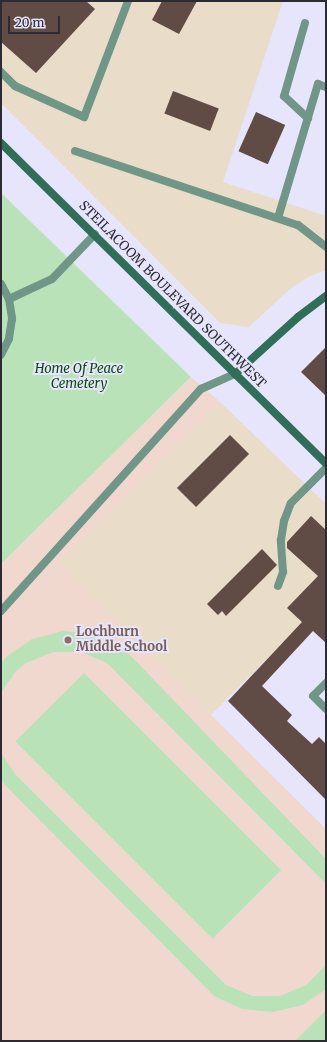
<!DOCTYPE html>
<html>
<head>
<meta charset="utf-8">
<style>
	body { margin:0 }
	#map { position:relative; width:327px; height:1042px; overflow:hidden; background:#e7e5fb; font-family:Merriweather,serif }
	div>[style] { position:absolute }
	.commercial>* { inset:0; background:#e9dcc9 }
	.education>* { inset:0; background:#f1d8cf }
	.green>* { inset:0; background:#bae2b8; transform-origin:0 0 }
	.building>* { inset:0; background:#604c45; transform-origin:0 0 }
	.lane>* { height:8px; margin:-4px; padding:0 4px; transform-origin:4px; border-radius:4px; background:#6f9686 }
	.street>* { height:8px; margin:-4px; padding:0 4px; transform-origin:4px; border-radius:4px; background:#6f9686 }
	.secondary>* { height:8px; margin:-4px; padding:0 4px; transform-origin:4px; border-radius:4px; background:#306e58 }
	.dots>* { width:11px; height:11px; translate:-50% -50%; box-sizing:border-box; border:2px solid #e7e5fb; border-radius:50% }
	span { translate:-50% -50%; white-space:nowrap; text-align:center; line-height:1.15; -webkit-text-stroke:4px #e7e5fb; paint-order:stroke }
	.street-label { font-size:13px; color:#2c2b34 }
	.park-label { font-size:13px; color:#084a0d; font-style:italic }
	.education-label { font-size:13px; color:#785e54; font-weight:700 }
	.left { translate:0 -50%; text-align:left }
	.frame { position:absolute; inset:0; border:2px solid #2c2b34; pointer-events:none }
	.scale { position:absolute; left:8px; top:16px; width:52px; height:18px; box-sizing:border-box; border:2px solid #2c2b34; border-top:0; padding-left:5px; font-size:12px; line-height:14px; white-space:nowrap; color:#2c2b34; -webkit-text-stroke:3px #e7e5fb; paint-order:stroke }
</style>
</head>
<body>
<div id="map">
	<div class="commercial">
		<i style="clip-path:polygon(1px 1px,283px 1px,223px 182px,326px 216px,326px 270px,310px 276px,291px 288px,249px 327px,220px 323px,1px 103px)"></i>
		<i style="clip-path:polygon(220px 402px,326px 504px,326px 599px,211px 715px,57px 563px)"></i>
	</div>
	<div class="education">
		<i style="clip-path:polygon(191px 377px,220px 402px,58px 563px,326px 829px,326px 1041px,1px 1041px,1px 564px)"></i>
	</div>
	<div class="green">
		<i style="clip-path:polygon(1px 193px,191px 377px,1px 564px)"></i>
		<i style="clip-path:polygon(63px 631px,93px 634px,121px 647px,133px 658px,326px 859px,326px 884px,107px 663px,81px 652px,53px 652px,26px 663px,15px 672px,1px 693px,1px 663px,7px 656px,32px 639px)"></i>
		<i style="left:84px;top:673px;width:279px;height:97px;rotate:45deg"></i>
		<i style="clip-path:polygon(1px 753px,16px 775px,226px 985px,252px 996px,280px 996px,306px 985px,326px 965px,326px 989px,303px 1005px,273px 1012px,242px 1009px,214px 996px,5px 785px,1px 778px)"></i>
		<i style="clip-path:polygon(326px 1010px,326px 1041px,295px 1041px)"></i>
	</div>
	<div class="building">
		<i style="clip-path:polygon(1px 1px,86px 1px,95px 9px,36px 73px,1px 42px)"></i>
		<i style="clip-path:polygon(162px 1px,197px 1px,179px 34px,152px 20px)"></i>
		<i style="left:173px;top:91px;width:49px;height:24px;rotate:21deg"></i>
		<i style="left:256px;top:112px;width:32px;height:43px;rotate:24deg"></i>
		<i style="clip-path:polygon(326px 347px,326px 396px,301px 372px)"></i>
		<i style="left:230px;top:435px;width:27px;height:75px;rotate:45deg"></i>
		<i style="clip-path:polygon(311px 516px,326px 530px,326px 643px,313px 631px,262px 686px,292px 715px,287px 721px,312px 744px,319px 737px,326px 744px,326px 800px,228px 701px,302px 622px,287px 608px,318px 576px,287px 548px,287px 542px)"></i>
		<i style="clip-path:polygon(262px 549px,277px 565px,226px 616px,222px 611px,218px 615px,207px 604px)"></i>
	</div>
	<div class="lane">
		<i style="left:305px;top:23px;width:76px;rotate:106deg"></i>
		<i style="left:284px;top:96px;width:33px;rotate:43deg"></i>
		<i style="left:1px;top:72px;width:20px;rotate:45deg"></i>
		<i style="left:15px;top:86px;width:76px;rotate:24.2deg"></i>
		<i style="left:84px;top:117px;width:124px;rotate:-69.2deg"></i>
		<i style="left:278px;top:218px;width:140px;rotate:-73.4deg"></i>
		<i style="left:318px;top:84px;width:9px;rotate:21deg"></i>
		<i style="left:1px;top:284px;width:17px;rotate:62deg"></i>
		<i style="left:9px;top:299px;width:20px;rotate:81deg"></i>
		<i style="left:12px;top:319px;width:20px;rotate:99deg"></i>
		<i style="left:9px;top:339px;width:18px;rotate:117deg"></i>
		<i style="left:9px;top:299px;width:47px;rotate:-24.9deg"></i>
		<i style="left:52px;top:279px;width:62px;rotate:-46.3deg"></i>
		<i style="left:278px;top:586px;width:15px;rotate:-70deg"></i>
		<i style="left:283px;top:572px;width:32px;rotate:-94deg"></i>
		<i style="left:281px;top:540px;width:19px;rotate:-81deg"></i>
		<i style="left:284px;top:521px;width:19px;rotate:-69deg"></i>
		<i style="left:291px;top:503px;width:49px;rotate:-45deg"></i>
		<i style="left:1px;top:611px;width:299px;rotate:-48deg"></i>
		<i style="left:201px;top:389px;width:37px;rotate:-24deg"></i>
		<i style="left:326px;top:683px;width:18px;rotate:135deg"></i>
		<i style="left:313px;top:696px;width:18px;rotate:45deg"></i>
	</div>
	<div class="street">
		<i style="left:75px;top:151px;width:235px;rotate:18.4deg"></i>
		<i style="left:298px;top:225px;width:36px;rotate:38deg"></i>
	</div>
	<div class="secondary">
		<i style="left:1px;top:143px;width:457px;rotate:44.6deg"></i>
		<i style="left:235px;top:374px;width:85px;rotate:-42.1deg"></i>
		<i style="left:298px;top:317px;width:35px;rotate:-37deg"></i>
	</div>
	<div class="dots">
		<i style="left:68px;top:640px;background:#8d6e63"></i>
	</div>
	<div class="street-label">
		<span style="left:172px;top:295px;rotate:45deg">STEILACOOM BOULEVARD SOUTHWEST</span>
	</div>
	<div class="park-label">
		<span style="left:79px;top:377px">Home Of Peace<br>Cemetery</span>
	</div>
	<div class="education-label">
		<span class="left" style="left:76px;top:640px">Lochburn<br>Middle School</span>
	</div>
	<div class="frame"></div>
	<div class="scale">20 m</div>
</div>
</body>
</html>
